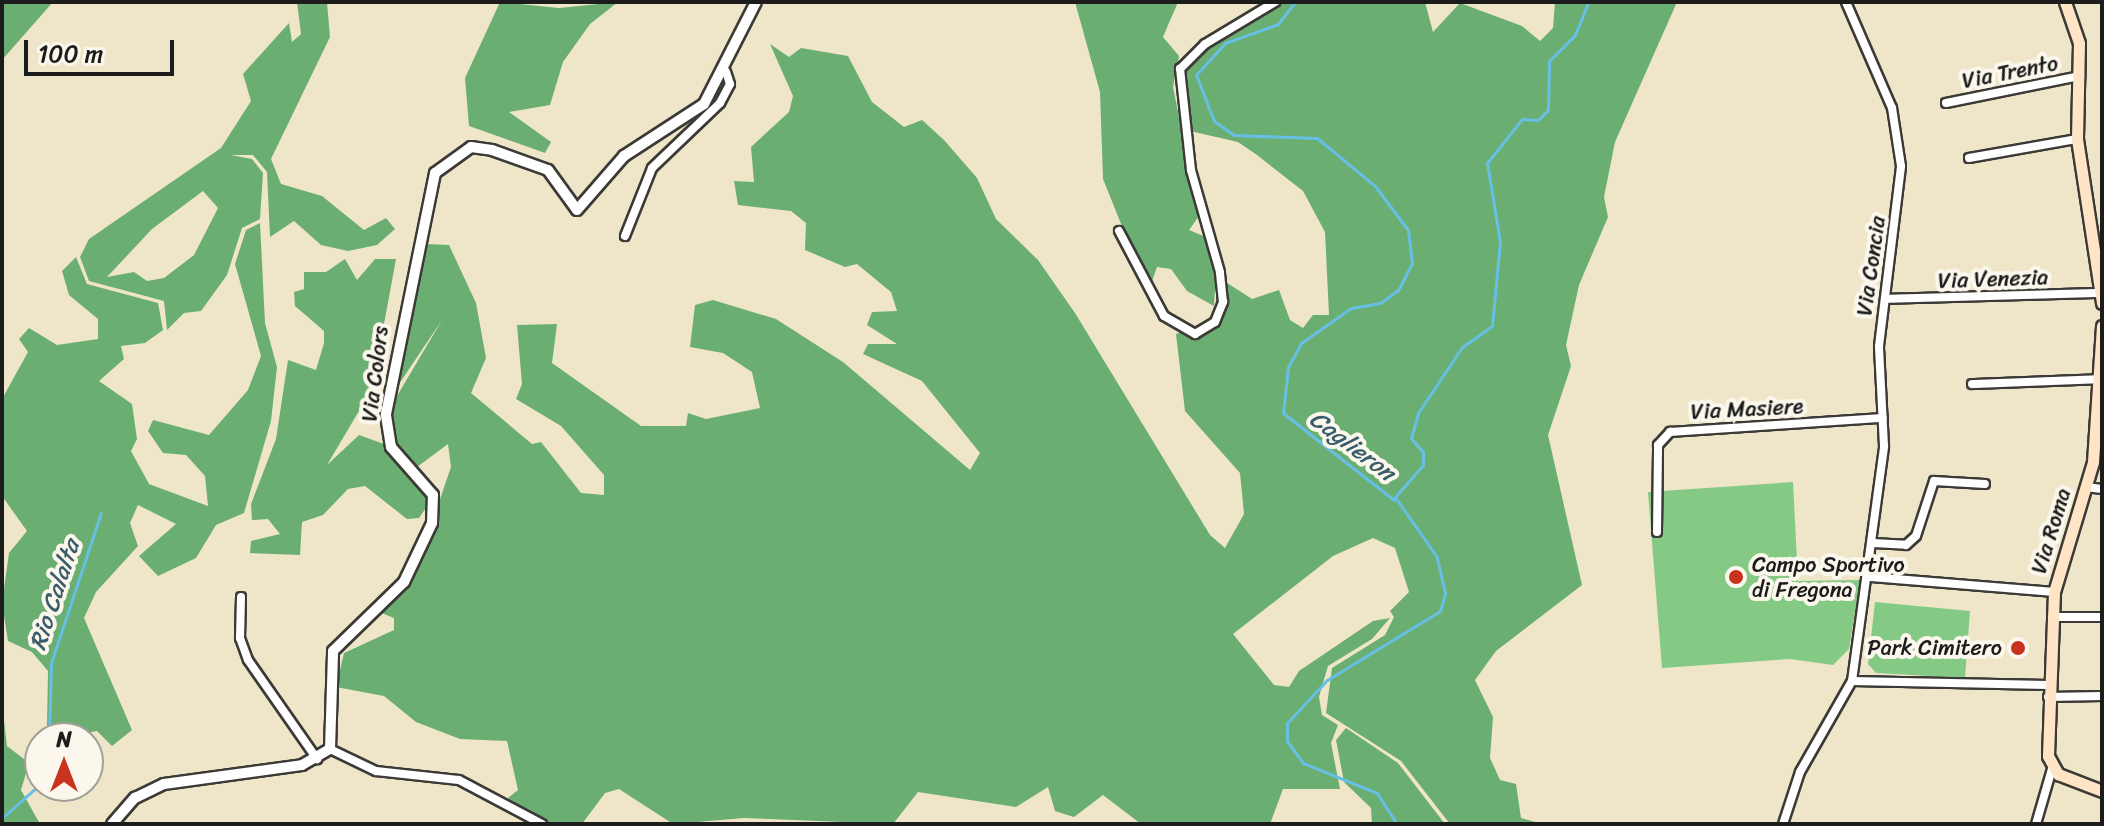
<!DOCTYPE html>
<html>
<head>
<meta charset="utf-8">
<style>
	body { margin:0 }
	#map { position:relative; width:2104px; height:826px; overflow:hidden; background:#efe6c9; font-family:Sriracha,sans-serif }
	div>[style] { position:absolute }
	.green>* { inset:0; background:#84ca85 }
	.forest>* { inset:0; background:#6bae72 }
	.stream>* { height:3px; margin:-1.5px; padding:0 1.5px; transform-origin:1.5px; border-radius:1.5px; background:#67bfe4 }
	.roads { filter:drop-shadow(2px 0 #3c3a36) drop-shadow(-2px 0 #3c3a36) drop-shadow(0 2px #3c3a36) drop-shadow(0 -2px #3c3a36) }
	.minor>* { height:8px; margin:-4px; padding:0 4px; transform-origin:4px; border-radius:4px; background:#fff }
	.tertiary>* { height:10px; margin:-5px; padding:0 5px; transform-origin:5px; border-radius:5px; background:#fff }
	.secondary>* { height:11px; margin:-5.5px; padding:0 5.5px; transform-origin:5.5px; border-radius:5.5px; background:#ffe4c6 }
	.dots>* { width:22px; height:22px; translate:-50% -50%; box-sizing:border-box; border:4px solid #fbf7ec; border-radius:50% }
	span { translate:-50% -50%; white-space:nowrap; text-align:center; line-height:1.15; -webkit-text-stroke:8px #fbf7ec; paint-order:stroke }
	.street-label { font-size:22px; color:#1c1c1c }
	.poi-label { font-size:22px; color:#1c1c1c }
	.left { translate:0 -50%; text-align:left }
	.right { translate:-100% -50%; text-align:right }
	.water-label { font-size:24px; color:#3a5d6c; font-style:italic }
	.frame { position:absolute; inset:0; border:4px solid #1c1c1c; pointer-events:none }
	.north { position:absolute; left:24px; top:722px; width:80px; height:80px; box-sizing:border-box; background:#fbf7ec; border:2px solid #a29f99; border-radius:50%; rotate:0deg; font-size:22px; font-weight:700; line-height:32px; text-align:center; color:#1c1c1c }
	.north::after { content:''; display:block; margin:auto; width:28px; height:36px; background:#c8321e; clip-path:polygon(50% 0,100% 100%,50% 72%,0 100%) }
	.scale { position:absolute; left:24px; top:40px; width:150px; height:36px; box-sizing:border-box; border:4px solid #1c1c1c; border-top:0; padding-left:10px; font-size:24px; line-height:28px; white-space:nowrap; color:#1c1c1c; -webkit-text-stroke:6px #fbf7ec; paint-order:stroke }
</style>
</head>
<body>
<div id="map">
	<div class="green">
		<i style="clip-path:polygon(1793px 482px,1798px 581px,1860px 580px,1849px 649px,1833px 665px,1790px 659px,1662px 668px,1648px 492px)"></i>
		<i style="clip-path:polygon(1875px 602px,1970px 611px,1965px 678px,1876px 673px,1868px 664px)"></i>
	</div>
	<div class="forest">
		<i style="clip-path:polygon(2px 2px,53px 2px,2px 60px)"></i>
		<i style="clip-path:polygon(evenodd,297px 2px,327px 2px,330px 37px,271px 159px,281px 184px,322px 196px,364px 230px,386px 218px,395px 229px,377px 245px,348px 251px,321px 245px,294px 221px,270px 237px,267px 172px,253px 155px,231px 155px,252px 159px,263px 173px,260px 219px,242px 228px,227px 275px,201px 311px,184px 313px,167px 330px,164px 301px,89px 281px,80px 257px,89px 239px,221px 148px,251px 101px,243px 74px,289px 23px,292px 42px,301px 34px,297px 2px,203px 191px,218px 208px,194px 255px,164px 278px,147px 281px,134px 272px,107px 277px,152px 229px,203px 191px)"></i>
		<i style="clip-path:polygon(500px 2px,559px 8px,618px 2px,590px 24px,563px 62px,550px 105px,509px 112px,551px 142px,545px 153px,469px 126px,465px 78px)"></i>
		<i style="clip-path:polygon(1075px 2px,1178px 2px,1163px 37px,1179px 56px,1173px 87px,1199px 216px,1189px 230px,1206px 237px,1216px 269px,1214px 306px,1187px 291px,1171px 269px,1157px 267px,1149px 290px,1144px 281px,1103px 179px,1100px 92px)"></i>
		<i style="clip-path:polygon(1271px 2px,1425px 2px,1433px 32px,1460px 3px,1522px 26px,1540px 41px,1553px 28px,1555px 2px,1677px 2px,1615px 142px,1604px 197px,1608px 217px,1579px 285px,1566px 345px,1571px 366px,1548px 435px,1582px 585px,1496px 651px,1475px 680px,1493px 717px,1490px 758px,1500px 780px,1516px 784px,1521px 818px,1542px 824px,1450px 824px,1401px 761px,1326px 713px,1332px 668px,1385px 635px,1394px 617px,1390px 611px,1409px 592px,1395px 548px,1373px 538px,1333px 556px,1233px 634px,1274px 685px,1289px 687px,1299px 671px,1373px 621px,1390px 618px,1372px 639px,1328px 666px,1319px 697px,1322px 715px,1338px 725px,1331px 743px,1340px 789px,1283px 789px,1270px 824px,1141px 824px,1103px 795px,1074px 817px,1055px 811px,1048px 787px,1016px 807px,918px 792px,893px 824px,744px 818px,673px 824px,619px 789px,605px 793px,582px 824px,546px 824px,508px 798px,518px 790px,507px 741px,460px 739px,416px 722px,384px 696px,336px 687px,344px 653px,394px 630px,394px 618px,379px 612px,416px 569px,451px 467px,448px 444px,417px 467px,390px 433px,391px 406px,442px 320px,393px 393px,425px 244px,449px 245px,476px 303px,486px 358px,471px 393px,532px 444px,541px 442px,581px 493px,604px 495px,604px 475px,561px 426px,516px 399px,522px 384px,517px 325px,557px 324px,552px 363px,641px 426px,686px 426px,688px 413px,706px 419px,760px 408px,752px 372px,723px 353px,690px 347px,695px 305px,713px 300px,776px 319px,843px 362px,970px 470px,980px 453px,922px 381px,863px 354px,868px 344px,897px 344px,867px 325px,872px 312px,897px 311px,891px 292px,857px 264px,845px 267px,805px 250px,806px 223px,791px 211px,738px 205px,734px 181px,754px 182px,751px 147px,789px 112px,793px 96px,770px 44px,789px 57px,801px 48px,848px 56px,872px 102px,904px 127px,922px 120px,944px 140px,977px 178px,996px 219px,1038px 260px,1075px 313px,1210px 535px,1225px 548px,1244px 514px,1240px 473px,1185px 411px,1176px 334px,1212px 320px,1221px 279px,1252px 299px,1279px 290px,1290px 320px,1303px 328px,1313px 315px,1329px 315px,1325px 232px,1303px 191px,1257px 155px,1238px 142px,1190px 131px,1176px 71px,1201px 42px)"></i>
		<i style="clip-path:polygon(260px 223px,265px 323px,277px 367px,271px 421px,244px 513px,216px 525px,196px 558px,158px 576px,139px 556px,176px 524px,138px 505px,130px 523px,138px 546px,96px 592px,84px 618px,132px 730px,112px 746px,97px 731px,56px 738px,47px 725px,48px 671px,32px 652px,8px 641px,2px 603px,9px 553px,27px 531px,2px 496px,2px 399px,28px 352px,19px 339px,29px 328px,57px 345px,98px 339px,98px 319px,69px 295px,62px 271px,76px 257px,87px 284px,158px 303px,163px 330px,145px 343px,121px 346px,124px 359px,99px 381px,132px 404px,137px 439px,131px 451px,149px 484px,208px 506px,205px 476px,186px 455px,163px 453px,148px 431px,153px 420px,209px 435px,248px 390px,261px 356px,235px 264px,246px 230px)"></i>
		<i style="clip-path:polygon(345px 259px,357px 280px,375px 259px,396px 259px,372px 389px,327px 465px,359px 435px,384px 444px,430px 502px,419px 518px,407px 519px,365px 486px,348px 489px,323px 515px,302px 522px,300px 555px,250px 553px,251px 541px,280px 534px,268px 519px,252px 520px,251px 504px,276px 439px,288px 360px,316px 370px,324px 343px,324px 331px,295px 306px,294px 292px,304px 289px,304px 272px,326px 272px)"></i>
		<i style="clip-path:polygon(2px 703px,7px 746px,29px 763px,21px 790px,40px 824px,2px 824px)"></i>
		<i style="clip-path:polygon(1346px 728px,1398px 763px,1445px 824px,1372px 824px,1371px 808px,1344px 782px,1336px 740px)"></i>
	</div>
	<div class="stream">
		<i style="left:1295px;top:2px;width:28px;rotate:128deg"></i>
		<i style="left:1278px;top:24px;width:56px;rotate:160.3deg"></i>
		<i style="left:1225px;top:43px;width:43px;rotate:132.2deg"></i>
		<i style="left:1196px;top:75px;width:49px;rotate:68.6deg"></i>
		<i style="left:1214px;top:121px;width:24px;rotate:35deg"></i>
		<i style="left:1234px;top:135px;width:83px;rotate:2.1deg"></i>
		<i style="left:1317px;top:138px;width:75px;rotate:39.6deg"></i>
		<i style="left:1375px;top:186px;width:55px;rotate:53.1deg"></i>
		<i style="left:1408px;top:230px;width:33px;rotate:83deg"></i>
		<i style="left:1412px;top:263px;width:30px;rotate:117deg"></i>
		<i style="left:1398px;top:290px;width:22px;rotate:144deg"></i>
		<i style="left:1380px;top:303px;width:29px;rotate:170deg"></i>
		<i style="left:1351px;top:308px;width:61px;rotate:145deg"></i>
		<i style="left:1301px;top:343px;width:27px;rotate:118deg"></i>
		<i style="left:1288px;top:367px;width:46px;rotate:96.2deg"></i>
		<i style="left:1283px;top:413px;width:141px;rotate:38.1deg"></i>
		<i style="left:49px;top:738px;width:75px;rotate:-88.5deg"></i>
		<i style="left:51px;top:663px;width:158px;rotate:-71.6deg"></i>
		<i style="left:2px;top:818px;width:51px;rotate:-41.8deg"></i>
		<i style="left:1397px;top:824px;width:37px;rotate:-123deg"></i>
		<i style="left:1377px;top:793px;width:80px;rotate:-157.9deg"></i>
		<i style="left:1303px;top:763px;width:27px;rotate:-126deg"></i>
		<i style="left:1287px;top:741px;width:18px;rotate:-90deg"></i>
		<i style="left:1287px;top:723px;width:59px;rotate:-47.1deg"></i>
		<i style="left:1327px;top:680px;width:132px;rotate:-31.4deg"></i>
		<i style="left:1440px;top:611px;width:19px;rotate:-74deg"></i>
		<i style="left:1445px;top:593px;width:37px;rotate:-103deg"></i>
		<i style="left:1437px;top:557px;width:73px;rotate:-125deg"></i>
		<i style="left:1395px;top:497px;width:43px;rotate:-48.8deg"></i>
		<i style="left:1423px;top:465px;width:13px;rotate:-90deg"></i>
		<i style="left:1423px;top:452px;width:18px;rotate:-131deg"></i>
		<i style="left:1411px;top:438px;width:26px;rotate:-74deg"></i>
		<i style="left:1418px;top:413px;width:79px;rotate:-56.3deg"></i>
		<i style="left:1462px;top:347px;width:37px;rotate:-35deg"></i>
		<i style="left:1492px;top:326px;width:84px;rotate:-84.6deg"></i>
		<i style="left:1500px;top:242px;width:80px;rotate:-99.3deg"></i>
		<i style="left:1487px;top:163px;width:56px;rotate:-51.5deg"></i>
		<i style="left:1522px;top:119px;width:16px;rotate:4deg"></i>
		<i style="left:1538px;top:120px;width:14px;rotate:-45deg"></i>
		<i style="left:1548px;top:110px;width:49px;rotate:-88.8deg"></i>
		<i style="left:1549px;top:61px;width:37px;rotate:-45deg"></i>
		<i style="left:1575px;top:35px;width:35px;rotate:-68deg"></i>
	</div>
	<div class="roads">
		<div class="minor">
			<i style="left:1946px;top:103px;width:137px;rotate:-11.4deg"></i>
			<i style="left:1969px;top:158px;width:110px;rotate:-10deg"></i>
			<i style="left:1119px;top:231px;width:96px;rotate:62.1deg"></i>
			<i style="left:1164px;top:316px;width:36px;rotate:30deg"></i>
			<i style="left:1195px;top:334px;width:23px;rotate:-31deg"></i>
			<i style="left:1215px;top:322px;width:22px;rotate:-68deg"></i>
			<i style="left:1223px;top:302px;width:30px;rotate:-96deg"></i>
			<i style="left:1220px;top:272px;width:106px;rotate:-105.9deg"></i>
			<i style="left:1191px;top:170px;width:102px;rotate:-96.2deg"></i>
			<i style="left:1180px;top:69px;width:35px;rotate:-45deg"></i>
			<i style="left:1205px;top:44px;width:82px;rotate:-31deg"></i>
			<i style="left:625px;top:236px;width:73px;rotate:-68.3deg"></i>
			<i style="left:652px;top:168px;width:94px;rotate:-43.7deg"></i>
			<i style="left:720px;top:103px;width:21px;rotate:-62deg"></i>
			<i style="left:730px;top:84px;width:13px;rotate:-108deg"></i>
			<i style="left:1885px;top:299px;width:216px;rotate:-1.6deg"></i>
			<i style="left:1972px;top:384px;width:128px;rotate:-2.2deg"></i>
			<i style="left:2086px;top:487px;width:16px;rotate:7deg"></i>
			<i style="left:1657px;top:532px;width:87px;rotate:-89.3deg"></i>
			<i style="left:1658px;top:445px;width:18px;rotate:-47deg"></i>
			<i style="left:1670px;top:432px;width:213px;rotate:-3.8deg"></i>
			<i style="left:1873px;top:543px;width:33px;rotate:3deg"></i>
			<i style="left:1906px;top:545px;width:13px;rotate:-42deg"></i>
			<i style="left:1916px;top:536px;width:58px;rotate:-71.9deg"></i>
			<i style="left:1934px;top:481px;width:51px;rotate:3.4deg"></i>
			<i style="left:1871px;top:577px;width:184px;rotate:4.7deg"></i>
			<i style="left:241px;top:597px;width:41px;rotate:91.4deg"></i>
			<i style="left:240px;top:638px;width:23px;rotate:70deg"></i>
			<i style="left:248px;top:660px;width:121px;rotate:55.1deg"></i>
			<i style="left:2052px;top:617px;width:50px"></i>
			<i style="left:1852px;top:681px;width:196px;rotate:1.2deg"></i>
			<i style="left:2048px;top:697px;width:54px;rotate:-1.1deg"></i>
			<i style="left:330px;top:749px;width:51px;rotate:25.6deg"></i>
			<i style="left:376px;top:771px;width:83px;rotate:6.2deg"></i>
			<i style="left:459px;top:780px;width:94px;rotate:27.9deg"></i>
			<i style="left:1783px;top:824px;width:55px;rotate:-71.9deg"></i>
			<i style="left:1800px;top:772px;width:105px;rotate:-60.3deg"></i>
			<i style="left:1852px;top:681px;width:237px;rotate:-82.2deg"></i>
			<i style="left:1884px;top:446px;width:100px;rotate:-92.9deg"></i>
			<i style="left:1879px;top:346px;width:181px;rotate:-83deg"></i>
			<i style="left:1901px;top:166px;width:59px;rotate:-98.8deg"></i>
			<i style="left:1892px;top:108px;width:116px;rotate:-113.5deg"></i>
			<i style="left:2036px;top:824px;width:57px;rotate:-73.8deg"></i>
		</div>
		<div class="tertiary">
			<i style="left:112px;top:824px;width:35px;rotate:-49deg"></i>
			<i style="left:135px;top:798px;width:32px;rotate:-26deg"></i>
			<i style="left:164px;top:784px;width:139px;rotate:-7.8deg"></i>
			<i style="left:302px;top:765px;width:32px;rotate:-30deg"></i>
			<i style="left:330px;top:749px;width:98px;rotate:-88.2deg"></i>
			<i style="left:333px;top:651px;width:99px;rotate:-44.2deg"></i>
			<i style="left:404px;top:582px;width:65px;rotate:-64.6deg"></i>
			<i style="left:432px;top:523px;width:28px;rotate:-88deg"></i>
			<i style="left:433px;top:495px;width:64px;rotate:-131.2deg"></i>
			<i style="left:391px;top:447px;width:33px;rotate:-99deg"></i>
			<i style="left:386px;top:414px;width:246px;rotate:-78.5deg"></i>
			<i style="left:435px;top:173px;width:44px;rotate:-35.8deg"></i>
			<i style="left:471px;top:147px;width:21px;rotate:8deg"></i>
			<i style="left:492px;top:150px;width:59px;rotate:19.7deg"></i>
			<i style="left:548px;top:170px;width:49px;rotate:54.1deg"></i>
			<i style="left:577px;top:210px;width:72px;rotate:-49deg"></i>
			<i style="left:624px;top:156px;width:95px;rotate:-33deg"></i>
			<i style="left:704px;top:104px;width:114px;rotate:-63deg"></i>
		</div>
		<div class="secondary">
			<i style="left:2065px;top:2px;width:43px;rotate:71.1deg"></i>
			<i style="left:2079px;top:43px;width:96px;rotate:91.2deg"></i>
			<i style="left:2077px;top:139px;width:166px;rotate:81.3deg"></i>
			<i style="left:2102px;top:326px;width:136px;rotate:93.8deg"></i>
			<i style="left:2093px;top:462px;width:136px;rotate:106.7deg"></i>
			<i style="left:2054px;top:592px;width:164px;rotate:92.1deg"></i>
			<i style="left:2048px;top:756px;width:21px;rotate:61deg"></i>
			<i style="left:2058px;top:774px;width:47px;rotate:21.1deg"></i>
		</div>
	</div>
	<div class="dots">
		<i style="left:1736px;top:577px;background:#c8321e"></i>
		<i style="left:2018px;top:648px;background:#c8321e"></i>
	</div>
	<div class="street-label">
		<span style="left:2010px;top:72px;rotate:-11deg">Via Trento</span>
		<span style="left:1871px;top:266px;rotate:-82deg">Via Concia</span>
		<span style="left:1993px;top:279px;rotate:-2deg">Via Venezia</span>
		<span style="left:375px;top:374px;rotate:-83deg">Via Colors</span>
		<span style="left:1747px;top:409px;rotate:-3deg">Via Masiere</span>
		<span style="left:2051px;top:531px;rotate:-73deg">Via Roma</span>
	</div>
	<div class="poi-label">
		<span class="left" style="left:1752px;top:577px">Campo Sportivo<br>di Fregona</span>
		<span class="right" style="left:2002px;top:648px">Park Cimitero</span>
	</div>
	<div class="water-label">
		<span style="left:1352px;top:446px;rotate:37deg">Caglieron</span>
		<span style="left:55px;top:595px;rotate:-72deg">Rio Calalta</span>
	</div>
	<div class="frame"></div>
	<div class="north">N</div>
	<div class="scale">100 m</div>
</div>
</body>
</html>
